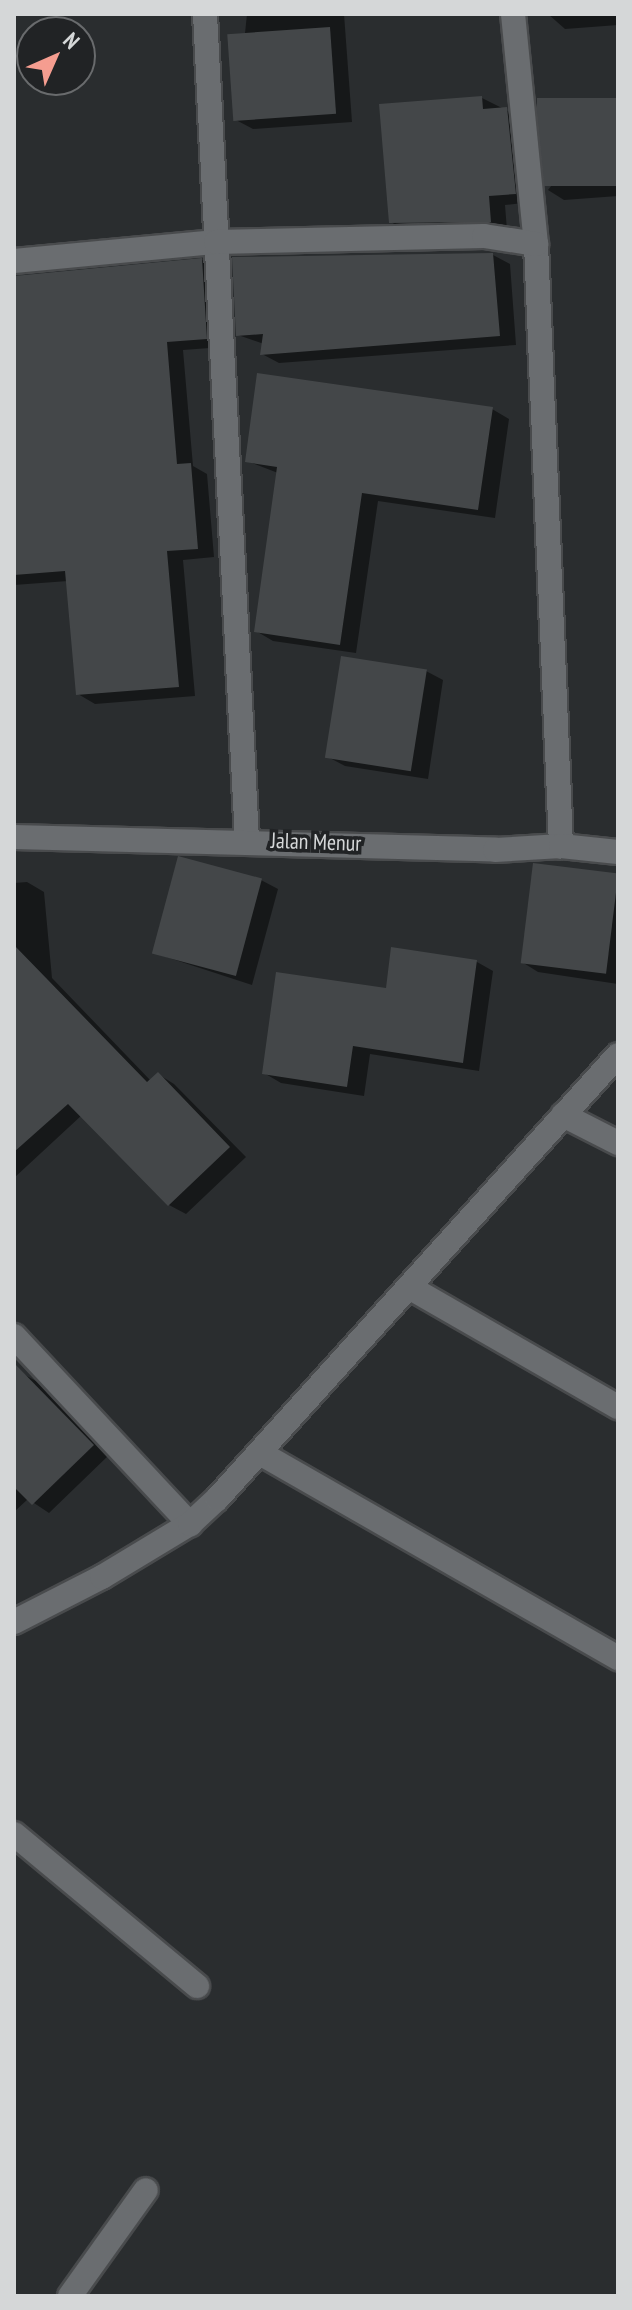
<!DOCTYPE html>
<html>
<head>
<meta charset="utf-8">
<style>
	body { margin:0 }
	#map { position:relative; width:632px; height:2310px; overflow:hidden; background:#2a2d2f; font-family:"PT Sans Narrow",sans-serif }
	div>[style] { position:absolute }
	.shadow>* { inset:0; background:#0007 }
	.building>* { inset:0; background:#444749; transform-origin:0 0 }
	.roads { filter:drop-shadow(2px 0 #494b4d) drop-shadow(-2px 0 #494b4d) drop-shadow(0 2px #494b4d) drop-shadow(0 -2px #494b4d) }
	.street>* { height:24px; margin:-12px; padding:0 12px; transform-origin:12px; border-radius:12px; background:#6a6d70 }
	span { translate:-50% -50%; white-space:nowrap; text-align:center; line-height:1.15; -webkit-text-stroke:7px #212325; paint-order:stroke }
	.street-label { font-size:22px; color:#d5d7d8 }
	.frame { position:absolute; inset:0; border:16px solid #d5d7d8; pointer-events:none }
	.north { position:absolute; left:16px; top:16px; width:80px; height:80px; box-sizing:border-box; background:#212325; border:2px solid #696b6d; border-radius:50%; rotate:45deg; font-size:22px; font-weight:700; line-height:32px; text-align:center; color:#d5d7d8 }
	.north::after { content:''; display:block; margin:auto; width:28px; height:36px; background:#f59d90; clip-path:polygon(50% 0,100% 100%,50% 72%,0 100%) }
</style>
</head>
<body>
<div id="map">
	<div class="shadow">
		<i style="clip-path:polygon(247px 14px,344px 14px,352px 122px,253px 129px,236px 120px)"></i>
		<i style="clip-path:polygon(548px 14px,618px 14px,618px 25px,565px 29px)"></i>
		<i style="clip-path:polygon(482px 98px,524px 119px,532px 202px,505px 205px,507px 230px,408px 232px,391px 222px)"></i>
		<i style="clip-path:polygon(618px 100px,618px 196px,564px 200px,548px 190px)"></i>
		<i style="clip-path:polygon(493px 255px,510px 264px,516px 345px,279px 363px,262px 354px,264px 344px,238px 335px)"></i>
		<i style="clip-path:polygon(202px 260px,219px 270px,223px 347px,183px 350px,193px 466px,207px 474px,214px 557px,183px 560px,195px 696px,95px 704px,78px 694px,68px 581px,14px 585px,14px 277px)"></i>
		<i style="clip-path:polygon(492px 409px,509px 419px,495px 518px,378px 501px,356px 653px,273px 641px,256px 631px,278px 473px,247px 461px)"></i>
		<i style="clip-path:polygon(426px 671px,443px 680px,428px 779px,345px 766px,328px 757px)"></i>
		<i style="clip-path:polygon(535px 865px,618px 875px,618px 984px,538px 972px,522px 962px)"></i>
		<i style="clip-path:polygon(261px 880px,278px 889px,252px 985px,154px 953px)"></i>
		<i style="clip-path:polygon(27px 882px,44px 892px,52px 978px,151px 1081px,158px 1074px,174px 1084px,246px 1157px,186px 1214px,169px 1205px,82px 1115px,14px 1178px,14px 883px)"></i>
		<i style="clip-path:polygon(477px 962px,493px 971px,479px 1071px,370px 1054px,364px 1096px,281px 1083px,264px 1073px,388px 990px)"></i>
		<i style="clip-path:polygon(21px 1373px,38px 1382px,109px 1455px,49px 1513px,28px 1499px,14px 1512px,14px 1380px)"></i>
	</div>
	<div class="building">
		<i style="left:330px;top:27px;width:87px;height:103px;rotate:86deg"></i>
		<i style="clip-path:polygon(482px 96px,483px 109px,507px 107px,516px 194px,489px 196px,491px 222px,389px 223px,379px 104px)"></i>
		<i style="left:618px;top:98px;width:88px;height:81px;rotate:90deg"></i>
		<i style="clip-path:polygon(493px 253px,500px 336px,260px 355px,263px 334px,236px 336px,232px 257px)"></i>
		<i style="clip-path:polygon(202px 258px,207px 339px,167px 342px,177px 464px,191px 463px,198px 549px,167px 551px,179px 687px,76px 695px,65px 571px,14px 575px,14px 276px)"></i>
		<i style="clip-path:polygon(257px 373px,493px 407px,478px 510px,362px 493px,340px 645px,254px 632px,277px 467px,245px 462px)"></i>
		<i style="left:341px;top:656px;width:87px;height:103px;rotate:9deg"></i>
		<i style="left:178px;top:856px;width:87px;height:101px;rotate:15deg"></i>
		<i style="left:533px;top:863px;width:86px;height:101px;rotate:7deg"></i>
		<i style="clip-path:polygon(14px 945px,147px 1082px,158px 1072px,230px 1147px,168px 1206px,68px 1104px,14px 1152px)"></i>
		<i style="clip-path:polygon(391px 947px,477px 960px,463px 1063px,353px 1046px,347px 1087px,262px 1074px,276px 972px,386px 988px)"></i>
		<i style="clip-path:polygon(14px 1363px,94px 1445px,32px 1505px,14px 1487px)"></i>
	</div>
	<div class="roads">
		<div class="street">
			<i style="left:205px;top:14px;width:826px;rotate:87.09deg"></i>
			<i style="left:513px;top:14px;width:231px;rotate:84.3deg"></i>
			<i style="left:536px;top:244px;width:603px;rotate:87.62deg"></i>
			<i style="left:14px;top:261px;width:203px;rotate:-5.4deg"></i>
			<i style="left:216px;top:242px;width:268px;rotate:-1.3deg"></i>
			<i style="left:484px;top:236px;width:53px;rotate:8.7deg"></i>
			<i style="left:14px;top:837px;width:481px;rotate:1.5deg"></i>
			<i style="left:495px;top:850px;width:66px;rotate:-3.5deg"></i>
			<i style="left:561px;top:846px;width:57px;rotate:6deg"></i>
			<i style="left:563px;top:1115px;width:62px;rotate:27deg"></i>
			<i style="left:409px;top:1287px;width:241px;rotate:29.9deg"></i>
			<i style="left:14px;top:1336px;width:258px;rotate:46.9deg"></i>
			<i style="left:260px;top:1453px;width:413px;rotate:29.8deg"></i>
			<i style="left:14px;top:1622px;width:99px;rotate:-27.1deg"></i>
			<i style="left:102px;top:1577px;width:103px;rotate:-31.1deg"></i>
			<i style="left:190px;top:1524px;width:37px;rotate:-43deg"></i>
			<i style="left:217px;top:1499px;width:598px;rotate:-47.91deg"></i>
			<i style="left:14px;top:1834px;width:238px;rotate:39.7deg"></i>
			<i style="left:70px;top:2296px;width:130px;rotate:-54.4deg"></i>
		</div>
	</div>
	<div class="street-label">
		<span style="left:316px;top:842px;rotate:2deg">Jalan Menur</span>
	</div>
	<div class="frame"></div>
	<div class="north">N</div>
</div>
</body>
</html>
